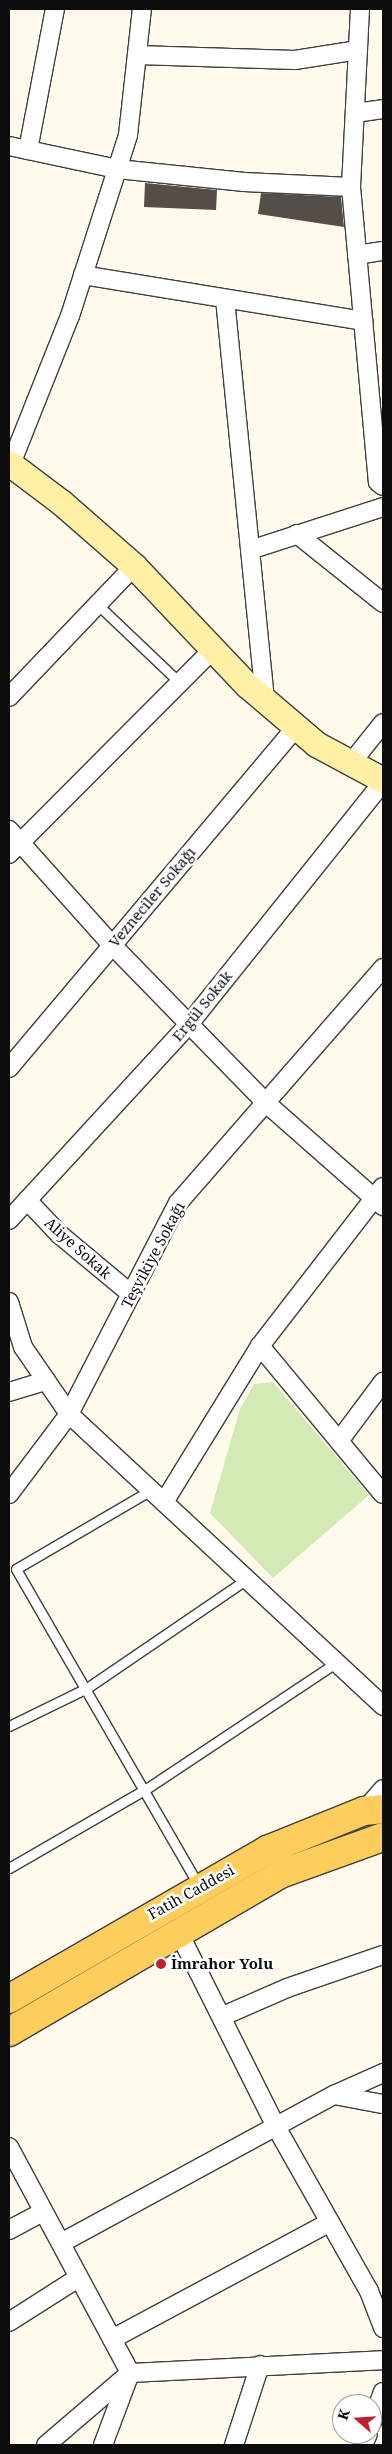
<!DOCTYPE html>
<html>
<head>
<meta charset="utf-8">
<style>
	body { margin:0 }
	#map { position:relative; width:392px; height:2454px; overflow:hidden; background:#fffaeb; font-family:"Noto Serif",serif }
	div>[style] { position:absolute }
	.green>* { inset:0; background:#d3eab4 }
	.building>* { inset:0; background:#554d48 }
	.roads { filter:drop-shadow(1px 0 #3f3f3f) drop-shadow(-1px 0 #3f3f3f) drop-shadow(0 1px #3f3f3f) drop-shadow(0 -1px #3f3f3f) }
	.lane>* { height:9px; margin:-4.5px; padding:0 4.5px; transform-origin:4.5px; border-radius:4.5px; background:#fff }
	.street>* { height:18px; margin:-9px; padding:0 9px; transform-origin:9px; border-radius:9px; background:#fff }
	.secondary>* { height:25px; margin:-12.5px; padding:0 12.5px; transform-origin:12.5px; border-radius:12.5px; background:#fff0a6 }
	.primary>* { height:28px; margin:-14px; padding:0 14px; transform-origin:14px; border-radius:14px; background:#fdce5e }
	.dots>* { width:14px; height:14px; translate:-50% -50%; box-sizing:border-box; border:2px solid #fff; border-radius:50% }
	span { translate:-50% -50%; white-space:nowrap; text-align:center; line-height:1.15; -webkit-text-stroke:5px #fff; paint-order:stroke }
	.street-label { font-size:15px; color:#0c0c0c }
	.poi-label { font-size:15px; color:#0c0c0c; font-weight:700 }
	.left { translate:0 -50%; text-align:left }
	.frame { position:absolute; inset:0; border:10px solid #0c0c0c; pointer-events:none }
	.north { position:absolute; left:332px; top:2394px; width:50px; height:50px; box-sizing:border-box; background:#fff; border:1px solid #9e9e9e; border-radius:50%; rotate:289deg; font-size:14px; font-weight:700; line-height:20px; text-align:center; color:#0c0c0c }
	.north::after { content:''; display:block; margin:auto; width:18px; height:22px; background:#c02030; clip-path:polygon(50% 0,100% 100%,50% 72%,0 100%) }
</style>
</head>
<body>
<div id="map">
	<div class="green">
		<i style="clip-path:polygon(273px 1382px,369px 1495px,273px 1578px,210px 1513px,240px 1409px,254px 1384px)"></i>
	</div>
	<div class="building">
		<i style="clip-path:polygon(145px 183px,217px 190px,216px 210px,144px 207px)"></i>
		<i style="clip-path:polygon(261px 193px,341px 197px,344px 227px,258px 214px)"></i>
	</div>
	<div class="roads">
		<div class="lane">
			<i style="left:97px;top:604px;width:115px;rotate:43.6deg"></i>
			<i style="left:151px;top:1490px;width:156px;rotate:149.7deg"></i>
			<i style="left:16px;top:1569px;width:366px;rotate:60deg"></i>
			<i style="left:9px;top:1726px;width:87px;rotate:-26deg"></i>
			<i style="left:87px;top:1688px;width:194px;rotate:-34.3deg"></i>
			<i style="left:9px;top:1868px;width:158px;rotate:-30deg"></i>
			<i style="left:146px;top:1789px;width:228px;rotate:-33.6deg"></i>
		</div>
		<div class="street">
			<i style="left:360px;top:9px;width:178px;rotate:92.9deg"></i>
			<i style="left:351px;top:187px;width:296px;rotate:84.8deg"></i>
			<i style="left:378px;top:482px;width:6px;rotate:39deg"></i>
			<i style="left:137px;top:55px;width:158px;rotate:1.8deg"></i>
			<i style="left:295px;top:60px;width:64px;rotate:-9deg"></i>
			<i style="left:355px;top:113px;width:28px;rotate:-8deg"></i>
			<i style="left:9px;top:146px;width:110px;rotate:12deg"></i>
			<i style="left:117px;top:169px;width:128px;rotate:5.8deg"></i>
			<i style="left:244px;top:182px;width:107px;rotate:2.7deg"></i>
			<i style="left:28px;top:150px;width:144px;rotate:-79.2deg"></i>
			<i style="left:357px;top:255px;width:26px;rotate:-9deg"></i>
			<i style="left:83px;top:275px;width:284px;rotate:9.3deg"></i>
			<i style="left:225px;top:299px;width:403px;rotate:84.3deg"></i>
			<i style="left:11px;top:464px;width:159px;rotate:-68.3deg"></i>
			<i style="left:70px;top:316px;width:190px;rotate:-72.2deg"></i>
			<i style="left:128px;top:135px;width:127px;rotate:-83.7deg"></i>
			<i style="left:297px;top:534px;width:110px;rotate:38.7deg"></i>
			<i style="left:250px;top:550px;width:140px;rotate:-17.9deg"></i>
			<i style="left:9px;top:697px;width:181px;rotate:-46.3deg"></i>
			<i style="left:351px;top:763px;width:51px;rotate:-51.3deg"></i>
			<i style="left:9px;top:830px;width:154px;rotate:48.2deg"></i>
			<i style="left:112px;top:945px;width:221px;rotate:45.7deg"></i>
			<i style="left:266px;top:1103px;width:156px;rotate:41.4deg"></i>
			<i style="left:9px;top:854px;width:289px;rotate:-45.1deg"></i>
			<i style="left:9px;top:1068px;width:446px;rotate:-49.9deg"></i>
			<i style="left:27px;top:1200px;width:47px;rotate:46.7deg"></i>
			<i style="left:59px;top:1234px;width:94px;rotate:39.8deg"></i>
			<i style="left:9px;top:1220px;width:266px;rotate:-47.4deg"></i>
			<i style="left:189px;top:1024px;width:310px;rotate:-51.3deg"></i>
			<i style="left:9px;top:1302px;width:47px;rotate:72.7deg"></i>
			<i style="left:23px;top:1347px;width:81px;rotate:55.5deg"></i>
			<i style="left:69px;top:1414px;width:429px;rotate:42.9deg"></i>
			<i style="left:260px;top:1346px;width:192px;rotate:50.3deg"></i>
			<i style="left:9px;top:1392px;width:39px;rotate:-17deg"></i>
			<i style="left:339px;top:1441px;width:74px;rotate:-53.3deg"></i>
			<i style="left:9px;top:1494px;width:100px;rotate:-53.1deg"></i>
			<i style="left:69px;top:1414px;width:237px;rotate:-62.7deg"></i>
			<i style="left:178px;top:1203px;width:312px;rotate:-48.9deg"></i>
			<i style="left:164px;top:1502px;width:183px;rotate:-58.4deg"></i>
			<i style="left:260px;top:1346px;width:201px;rotate:-52.3deg"></i>
			<i style="left:364px;top:1811px;width:29px;rotate:-49deg"></i>
			<i style="left:178px;top:1931px;width:217px;rotate:63.4deg"></i>
			<i style="left:275px;top:2125px;width:191px;rotate:60.5deg"></i>
			<i style="left:369px;top:2291px;width:40px;rotate:69deg"></i>
			<i style="left:223px;top:2016px;width:70px;rotate:-23.6deg"></i>
			<i style="left:287px;top:1988px;width:102px;rotate:-19deg"></i>
			<i style="left:334px;top:2095px;width:54px;rotate:-24.2deg"></i>
			<i style="left:9px;top:2147px;width:256px;rotate:61.8deg"></i>
			<i style="left:130px;top:2373px;width:77px;rotate:110.6deg"></i>
			<i style="left:9px;top:2230px;width:38px;rotate:-28deg"></i>
			<i style="left:61px;top:2243px;width:311px;rotate:-28.5deg"></i>
			<i style="left:334px;top:2095px;width:50px;rotate:10.4deg"></i>
			<i style="left:9px;top:2322px;width:82px;rotate:-32.5deg"></i>
			<i style="left:112px;top:2339px;width:245px;rotate:-28.2deg"></i>
			<i style="left:372px;top:2422px;width:32px;rotate:-70deg"></i>
			<i style="left:46px;top:2445px;width:111px;rotate:-40.6deg"></i>
			<i style="left:130px;top:2373px;width:253px;rotate:-2.9deg"></i>
			<i style="left:234px;top:2445px;width:84px;rotate:-72deg"></i>
			<i style="left:363px;top:2445px;width:12px;rotate:-66deg"></i>
		</div>
		<div class="secondary">
			<i style="left:9px;top:463px;width:66px;rotate:37deg"></i>
			<i style="left:62px;top:503px;width:96px;rotate:41.2deg"></i>
			<i style="left:134px;top:566px;width:164px;rotate:46.5deg"></i>
			<i style="left:247px;top:685px;width:91px;rotate:40.5deg"></i>
			<i style="left:316px;top:744px;width:76px;rotate:28.2deg"></i>
		</div>
		<div class="primary">
			<i style="left:9px;top:1999px;width:298px;rotate:-30deg"></i>
			<i style="left:267px;top:1850px;width:105px;rotate:-21.9deg"></i>
			<i style="left:364px;top:1811px;width:19px;rotate:-6deg"></i>
			<i style="left:9px;top:2032px;width:314px;rotate:-30.2deg"></i>
			<i style="left:280px;top:1874px;width:109px;rotate:-19.8deg"></i>
		</div>
	</div>
	<div class="dots">
		<i style="left:161px;top:1964px;background:#c02030"></i>
	</div>
	<div class="street-label">
		<span style="left:152px;top:897px;rotate:-50deg">Vezneciler Sokağı</span>
		<span style="left:202px;top:1006px;rotate:-51deg">Ergül Sokak</span>
		<span style="left:78px;top:1248px;rotate:42deg">Aliye Sokak</span>
		<span style="left:153px;top:1255px;rotate:-62deg">Teşvikiye Sokağı</span>
		<span style="left:191px;top:1892px;rotate:-29deg">Fatih Caddesi</span>
	</div>
	<div class="poi-label">
		<span class="left" style="left:171px;top:1964px">İmrahor Yolu</span>
	</div>
	<div class="frame"></div>
	<div class="north">K</div>
</div>
</body>
</html>
